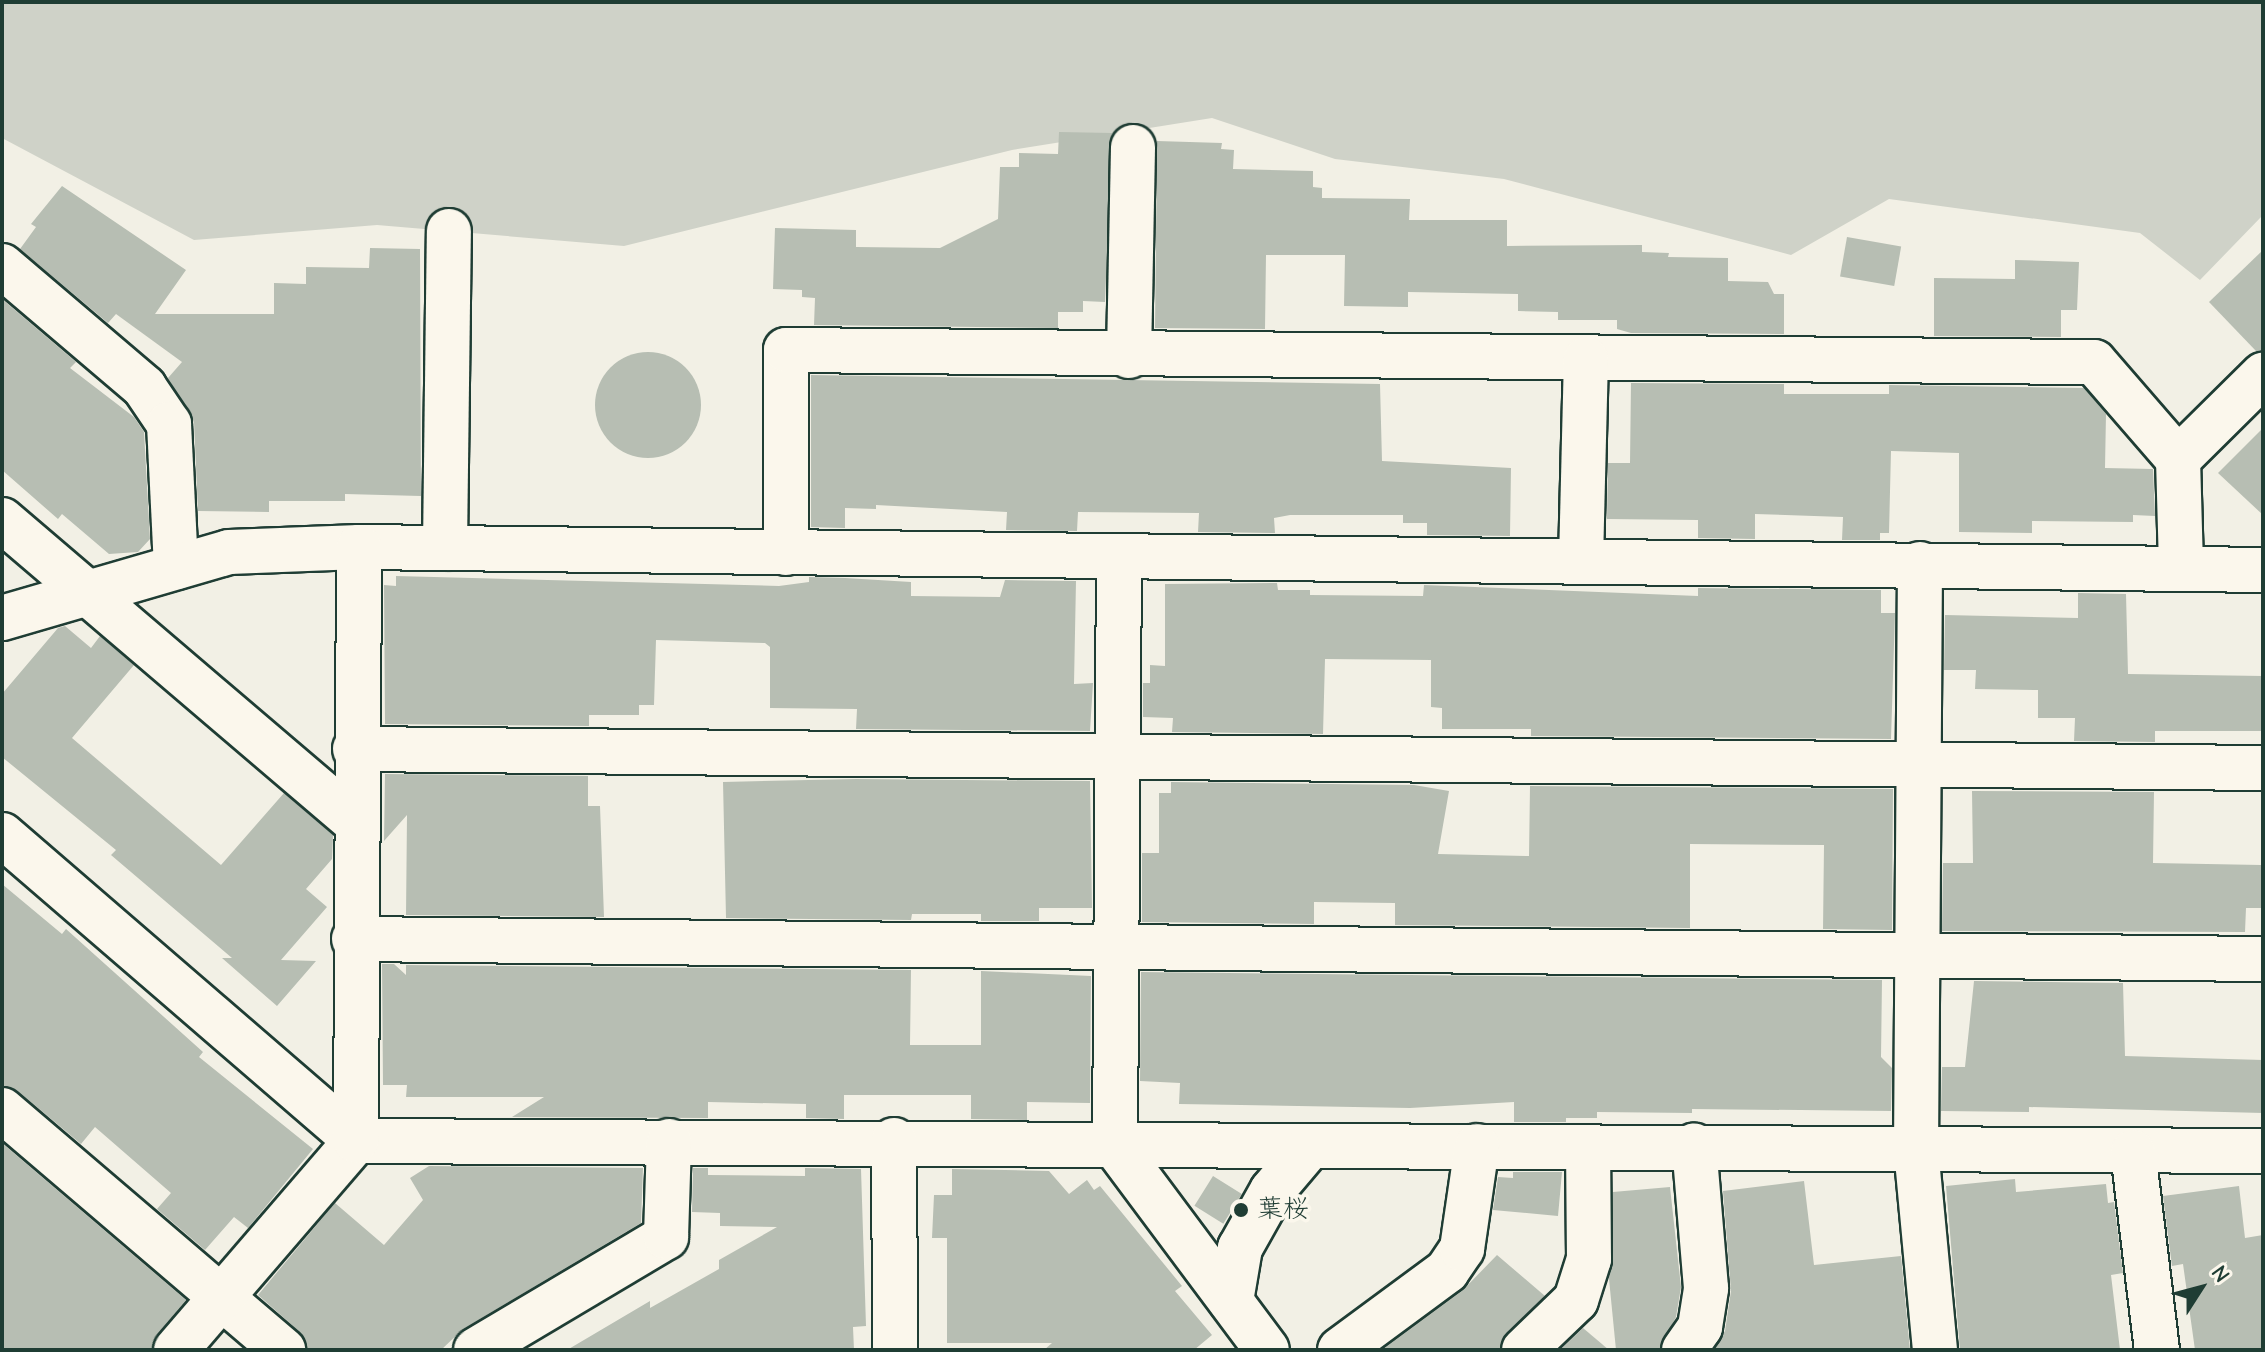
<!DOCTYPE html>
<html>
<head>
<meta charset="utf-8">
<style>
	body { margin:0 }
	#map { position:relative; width:2265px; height:1352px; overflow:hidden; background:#f2f0e5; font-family:"Comic Neue","Klee One",sans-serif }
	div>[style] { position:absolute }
	.green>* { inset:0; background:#cfd2c8 }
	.building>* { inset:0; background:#b7beb3; transform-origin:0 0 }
	.round { border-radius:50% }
	.roads { filter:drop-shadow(2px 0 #1f3d34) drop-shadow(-2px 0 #1f3d34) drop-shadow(0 2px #1f3d34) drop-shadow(0 -2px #1f3d34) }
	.minor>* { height:44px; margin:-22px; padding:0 22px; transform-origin:22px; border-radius:22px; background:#fbf7ec }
	.dots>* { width:22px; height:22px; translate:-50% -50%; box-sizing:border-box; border:4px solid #fbf7ec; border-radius:50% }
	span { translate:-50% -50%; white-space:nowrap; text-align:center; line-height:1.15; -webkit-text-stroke:7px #fbf7ec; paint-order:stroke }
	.poi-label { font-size:26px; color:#1f3d34 }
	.left { translate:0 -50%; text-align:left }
	.frame { position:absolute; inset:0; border:4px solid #1f3d34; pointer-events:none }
	.north { position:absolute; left:2161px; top:1248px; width:80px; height:80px; -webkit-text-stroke:6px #fbf7ec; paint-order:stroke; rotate:54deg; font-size:22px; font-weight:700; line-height:32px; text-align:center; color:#1f3d34 }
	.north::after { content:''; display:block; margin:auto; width:28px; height:36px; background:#1f3d34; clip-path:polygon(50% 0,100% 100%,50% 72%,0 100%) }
</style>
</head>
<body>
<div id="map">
	<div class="green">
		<i style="clip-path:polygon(2px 2px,2263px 2px,2263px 215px,2200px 280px,2140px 233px,1889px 199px,1791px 255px,1504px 179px,1335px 159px,1212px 118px,1012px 150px,624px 246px,377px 225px,194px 240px,2px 138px)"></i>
	</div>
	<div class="building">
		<i style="clip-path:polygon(1059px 132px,1112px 133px,1105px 302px,1083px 301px,1083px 312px,1058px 312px,1058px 328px,814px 325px,815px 298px,802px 297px,802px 290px,773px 289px,775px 228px,856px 230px,856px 247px,940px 248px,998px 219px,1000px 167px,1019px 167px,1019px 153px,1058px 154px)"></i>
		<i style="clip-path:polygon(1157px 141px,1222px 143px,1221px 149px,1234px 150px,1233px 169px,1313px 171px,1313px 187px,1322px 188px,1322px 198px,1410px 199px,1409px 220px,1507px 220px,1507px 246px,1642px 245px,1642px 252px,1669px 253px,1668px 257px,1728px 258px,1728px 281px,1768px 282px,1774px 294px,1784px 294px,1784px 334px,1631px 333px,1617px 329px,1617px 320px,1558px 320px,1558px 312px,1518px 311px,1518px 294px,1408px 292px,1408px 307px,1344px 306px,1345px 255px,1266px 255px,1265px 329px,1155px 328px)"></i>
		<i style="clip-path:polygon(62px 186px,186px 270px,155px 314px,274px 314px,274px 283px,306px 284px,306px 267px,369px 268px,370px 248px,420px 249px,421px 496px,345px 494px,345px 501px,269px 501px,269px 512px,198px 511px,194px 422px,168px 378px,182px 362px,116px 314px,108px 323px,20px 249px,36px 227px,31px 224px)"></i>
		<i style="left:1847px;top:237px;width:55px;height:40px;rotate:10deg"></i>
		<i style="clip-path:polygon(2263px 250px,2263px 351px,2256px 351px,2209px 302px)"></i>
		<i style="clip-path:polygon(2015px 260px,2079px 262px,2077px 310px,2061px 310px,2061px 337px,1934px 336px,1934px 278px,2015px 279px)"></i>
		<i style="clip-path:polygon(2px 299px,76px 362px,70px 368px,134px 417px,144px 432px,150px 539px,138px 552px,109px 554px,62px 514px,58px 519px,2px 470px)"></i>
		<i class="round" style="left:595px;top:352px;width:106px;height:106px"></i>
		<i style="clip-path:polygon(811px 375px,1380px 384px,1382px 461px,1511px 468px,1510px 536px,1427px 535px,1427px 523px,1403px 523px,1403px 515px,1290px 515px,1274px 518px,1275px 533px,1198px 532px,1199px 513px,1078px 512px,1077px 531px,1006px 530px,1007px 512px,876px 505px,876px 509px,845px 508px,845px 528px,811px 527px)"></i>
		<i style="clip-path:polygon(1631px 383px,1784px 384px,1784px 394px,1889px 394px,1889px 385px,2084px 388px,2106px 414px,2105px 468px,2153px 469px,2155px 516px,2133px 515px,2133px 522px,2032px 521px,2032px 533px,1959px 532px,1959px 453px,1891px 451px,1889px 533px,1880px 533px,1880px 540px,1842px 540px,1843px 517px,1755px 514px,1755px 539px,1698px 538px,1698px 520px,1607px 519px,1608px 463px,1630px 463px)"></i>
		<i style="clip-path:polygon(2263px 428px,2263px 515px,2218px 473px)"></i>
		<i style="clip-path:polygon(396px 576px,779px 586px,809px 582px,809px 577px,845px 578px,911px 582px,911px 596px,1000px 597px,1005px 580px,1076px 581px,1074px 684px,1093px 683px,1090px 731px,856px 729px,857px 709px,770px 708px,770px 647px,765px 643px,656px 640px,654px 705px,639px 705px,639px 715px,589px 715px,589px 726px,385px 724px,384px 585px,396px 586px)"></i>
		<i style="clip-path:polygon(1277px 583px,1278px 590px,1310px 590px,1310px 595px,1423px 596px,1424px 585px,1698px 596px,1698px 588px,1881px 590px,1881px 613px,1895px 613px,1891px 739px,1531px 736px,1531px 729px,1442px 729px,1442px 708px,1431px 707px,1431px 660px,1325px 659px,1323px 734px,1172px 732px,1173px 718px,1143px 717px,1143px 683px,1150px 683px,1150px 665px,1165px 666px,1165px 584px)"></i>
		<i style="clip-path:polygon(2078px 593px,2126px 594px,2128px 674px,2263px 676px,2263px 731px,2155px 731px,2155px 742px,2074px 741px,2075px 718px,2038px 718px,2038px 690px,1975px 689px,1976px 670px,1944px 670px,1945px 615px,2078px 618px)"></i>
		<i style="clip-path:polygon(65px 626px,91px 648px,100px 636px,134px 665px,72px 738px,221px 865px,284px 793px,333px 835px,332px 859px,306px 889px,327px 907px,281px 960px,316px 961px,277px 1006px,222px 958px,232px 958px,111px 855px,116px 850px,2px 757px,2px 694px,58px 628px)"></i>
		<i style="clip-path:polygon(385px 774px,588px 776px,588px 806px,600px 806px,604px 917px,406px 915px,407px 815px,384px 841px)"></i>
		<i style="clip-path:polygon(856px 779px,1090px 781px,1092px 908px,1039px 908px,1039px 921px,981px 921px,981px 914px,912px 914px,911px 920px,726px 918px,723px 782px)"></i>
		<i style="clip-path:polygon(1171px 782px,1414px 785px,1449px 791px,1438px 854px,1529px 856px,1530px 786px,1893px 789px,1892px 930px,1823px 929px,1824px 845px,1690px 844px,1690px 928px,1395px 925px,1395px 903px,1314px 902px,1314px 924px,1142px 922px,1142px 853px,1159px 853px,1159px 793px,1171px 793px)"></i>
		<i style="clip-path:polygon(1972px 791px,2154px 792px,2153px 863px,2261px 865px,2261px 908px,2246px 908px,2245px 932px,1942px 931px,1943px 863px,1973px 863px)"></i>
		<i style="clip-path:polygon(2px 884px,62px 934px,66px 929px,203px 1052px,199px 1057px,313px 1149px,248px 1228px,234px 1217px,205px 1250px,157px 1209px,171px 1193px,95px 1127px,81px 1144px,18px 1091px,2px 1086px)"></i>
		<i style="clip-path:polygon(382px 964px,394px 964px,406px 975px,406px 965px,911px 970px,910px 1045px,981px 1045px,981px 971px,1091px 976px,1090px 1103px,1027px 1102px,1027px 1120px,971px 1119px,971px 1095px,844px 1095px,844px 1119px,806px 1118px,806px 1104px,708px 1102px,708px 1118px,512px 1117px,544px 1097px,406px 1097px,407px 1085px,383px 1085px)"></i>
		<i style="clip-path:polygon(1141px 972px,1882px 980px,1881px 1057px,1892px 1068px,1891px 1111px,1692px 1109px,1692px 1113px,1597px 1112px,1597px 1118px,1566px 1118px,1566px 1122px,1514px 1122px,1514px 1102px,1410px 1108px,1179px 1104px,1180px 1083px,1140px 1081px)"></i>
		<i style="clip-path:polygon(1974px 981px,2123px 983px,2125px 1056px,2263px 1060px,2263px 1113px,2029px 1107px,2029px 1112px,1941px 1111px,1942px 1067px,1965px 1067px)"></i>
		<i style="clip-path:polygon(2px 1143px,186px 1300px,157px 1334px,152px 1350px,2px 1350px)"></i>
		<i style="clip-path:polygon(429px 1166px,643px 1168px,641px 1223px,463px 1329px,441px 1350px,307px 1350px,299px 1331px,258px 1295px,335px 1203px,384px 1245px,423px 1200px,410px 1178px)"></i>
		<i style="clip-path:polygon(693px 1168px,708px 1168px,708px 1175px,805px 1176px,805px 1168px,861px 1169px,866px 1326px,853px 1327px,854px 1350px,567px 1350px,650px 1301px,650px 1308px,719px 1269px,719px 1260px,777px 1227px,720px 1226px,720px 1213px,692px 1212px)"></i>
		<i style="clip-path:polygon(952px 1169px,1049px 1171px,1069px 1194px,1087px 1180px,1094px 1190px,1100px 1186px,1182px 1286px,1175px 1291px,1212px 1335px,1194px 1350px,1044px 1350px,1052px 1343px,947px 1343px,947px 1238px,932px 1238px,934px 1195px,952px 1195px)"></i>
		<i style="clip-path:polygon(1513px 1172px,1562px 1172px,1558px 1216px,1493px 1210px,1498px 1177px,1513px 1178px)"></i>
		<i style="left:1213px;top:1176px;width:34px;height:35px;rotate:32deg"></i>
		<i style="clip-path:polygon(2015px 1179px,2016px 1192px,2106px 1184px,2108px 1203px,2114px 1202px,2123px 1273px,2111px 1275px,2120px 1350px,1960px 1350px,1946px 1186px)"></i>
		<i style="clip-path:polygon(1804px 1181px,1814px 1265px,1901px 1256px,1910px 1350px,1714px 1350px,1725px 1331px,1731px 1291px,1723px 1191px)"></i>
		<i style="clip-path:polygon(2239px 1186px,2245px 1238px,2263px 1235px,2263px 1350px,2195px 1350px,2183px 1264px,2172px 1266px,2163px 1196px)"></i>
		<i style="clip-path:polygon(1670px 1187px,1681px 1287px,1676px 1317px,1659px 1350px,1616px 1350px,1609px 1279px,1613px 1192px)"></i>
		<i style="clip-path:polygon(1497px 1255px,1545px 1296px,1507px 1332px,1500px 1350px,1382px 1350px,1462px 1291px)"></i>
		<i style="clip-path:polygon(1583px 1328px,1609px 1350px,1560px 1350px)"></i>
	</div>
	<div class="roads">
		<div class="minor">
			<i style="left:2px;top:266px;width:187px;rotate:40.4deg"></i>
			<i style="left:144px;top:387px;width:45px;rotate:56deg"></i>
			<i style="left:169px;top:424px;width:143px;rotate:87.2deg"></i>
			<i style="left:1129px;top:356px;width:209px;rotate:-88.9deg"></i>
			<i style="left:2px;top:520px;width:464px;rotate:40.5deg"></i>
			<i style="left:445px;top:548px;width:317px;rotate:-89.3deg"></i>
			<i style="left:786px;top:553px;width:203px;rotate:-90deg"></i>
			<i style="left:786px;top:350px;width:1308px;rotate:0.53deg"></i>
			<i style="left:2094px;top:362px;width:128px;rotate:49.1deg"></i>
			<i style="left:1119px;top:556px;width:590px;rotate:90.39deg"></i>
			<i style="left:1115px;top:1146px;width:254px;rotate:53.3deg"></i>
			<i style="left:1581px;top:561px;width:202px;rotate:-88.6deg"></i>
			<i style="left:1920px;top:564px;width:585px;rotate:90.39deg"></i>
			<i style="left:1916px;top:1149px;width:202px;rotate:84.6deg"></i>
			<i style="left:2181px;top:566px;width:107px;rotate:-91.6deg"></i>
			<i style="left:2178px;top:459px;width:120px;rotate:-44.7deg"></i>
			<i style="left:2px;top:618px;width:236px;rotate:-16.2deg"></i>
			<i style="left:229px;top:552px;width:130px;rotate:-2.2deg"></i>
			<i style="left:359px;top:547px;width:1904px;rotate:0.69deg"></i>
			<i style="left:355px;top:749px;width:1908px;rotate:0.57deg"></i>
			<i style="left:2px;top:835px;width:468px;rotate:40.8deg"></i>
			<i style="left:356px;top:1141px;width:1907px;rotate:0.3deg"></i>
			<i style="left:354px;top:939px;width:1909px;rotate:0.6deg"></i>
			<i style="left:2px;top:1110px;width:370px;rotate:40.5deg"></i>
			<i style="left:894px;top:1140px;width:210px;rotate:89.7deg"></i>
			<i style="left:2133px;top:1152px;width:199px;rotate:83.1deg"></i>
			<i style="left:1231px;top:1301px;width:54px;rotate:-80.4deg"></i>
			<i style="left:1240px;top:1248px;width:65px;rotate:-60.7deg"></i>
			<i style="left:1272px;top:1191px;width:59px;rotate:-49.8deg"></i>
			<i style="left:176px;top:1350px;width:276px;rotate:-49.3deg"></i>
			<i style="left:356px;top:1141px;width:594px;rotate:-89.71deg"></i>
			<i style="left:476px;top:1350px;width:221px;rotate:-30.7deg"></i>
			<i style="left:666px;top:1237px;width:96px;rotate:-88.2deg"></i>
			<i style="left:1340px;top:1350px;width:133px;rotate:-36.4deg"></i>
			<i style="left:1447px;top:1271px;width:27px;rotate:-56deg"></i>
			<i style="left:1462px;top:1249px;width:104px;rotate:-81.7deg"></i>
			<i style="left:1524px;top:1350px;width:72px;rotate:-43.9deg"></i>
			<i style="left:1576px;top:1300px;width:43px;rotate:-72.4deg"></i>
			<i style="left:1589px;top:1259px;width:112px;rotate:-90.5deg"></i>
			<i style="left:1684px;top:1350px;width:28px;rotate:-55deg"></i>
			<i style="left:1700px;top:1327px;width:39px;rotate:-81deg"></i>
			<i style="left:1706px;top:1288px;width:143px;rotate:-94.8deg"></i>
		</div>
	</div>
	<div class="dots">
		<i style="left:1241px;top:1210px;background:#1f3d34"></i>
	</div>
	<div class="poi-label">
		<span class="left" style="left:1257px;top:1210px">葉桜</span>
	</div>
	<div class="frame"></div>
	<div class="north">N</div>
</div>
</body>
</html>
